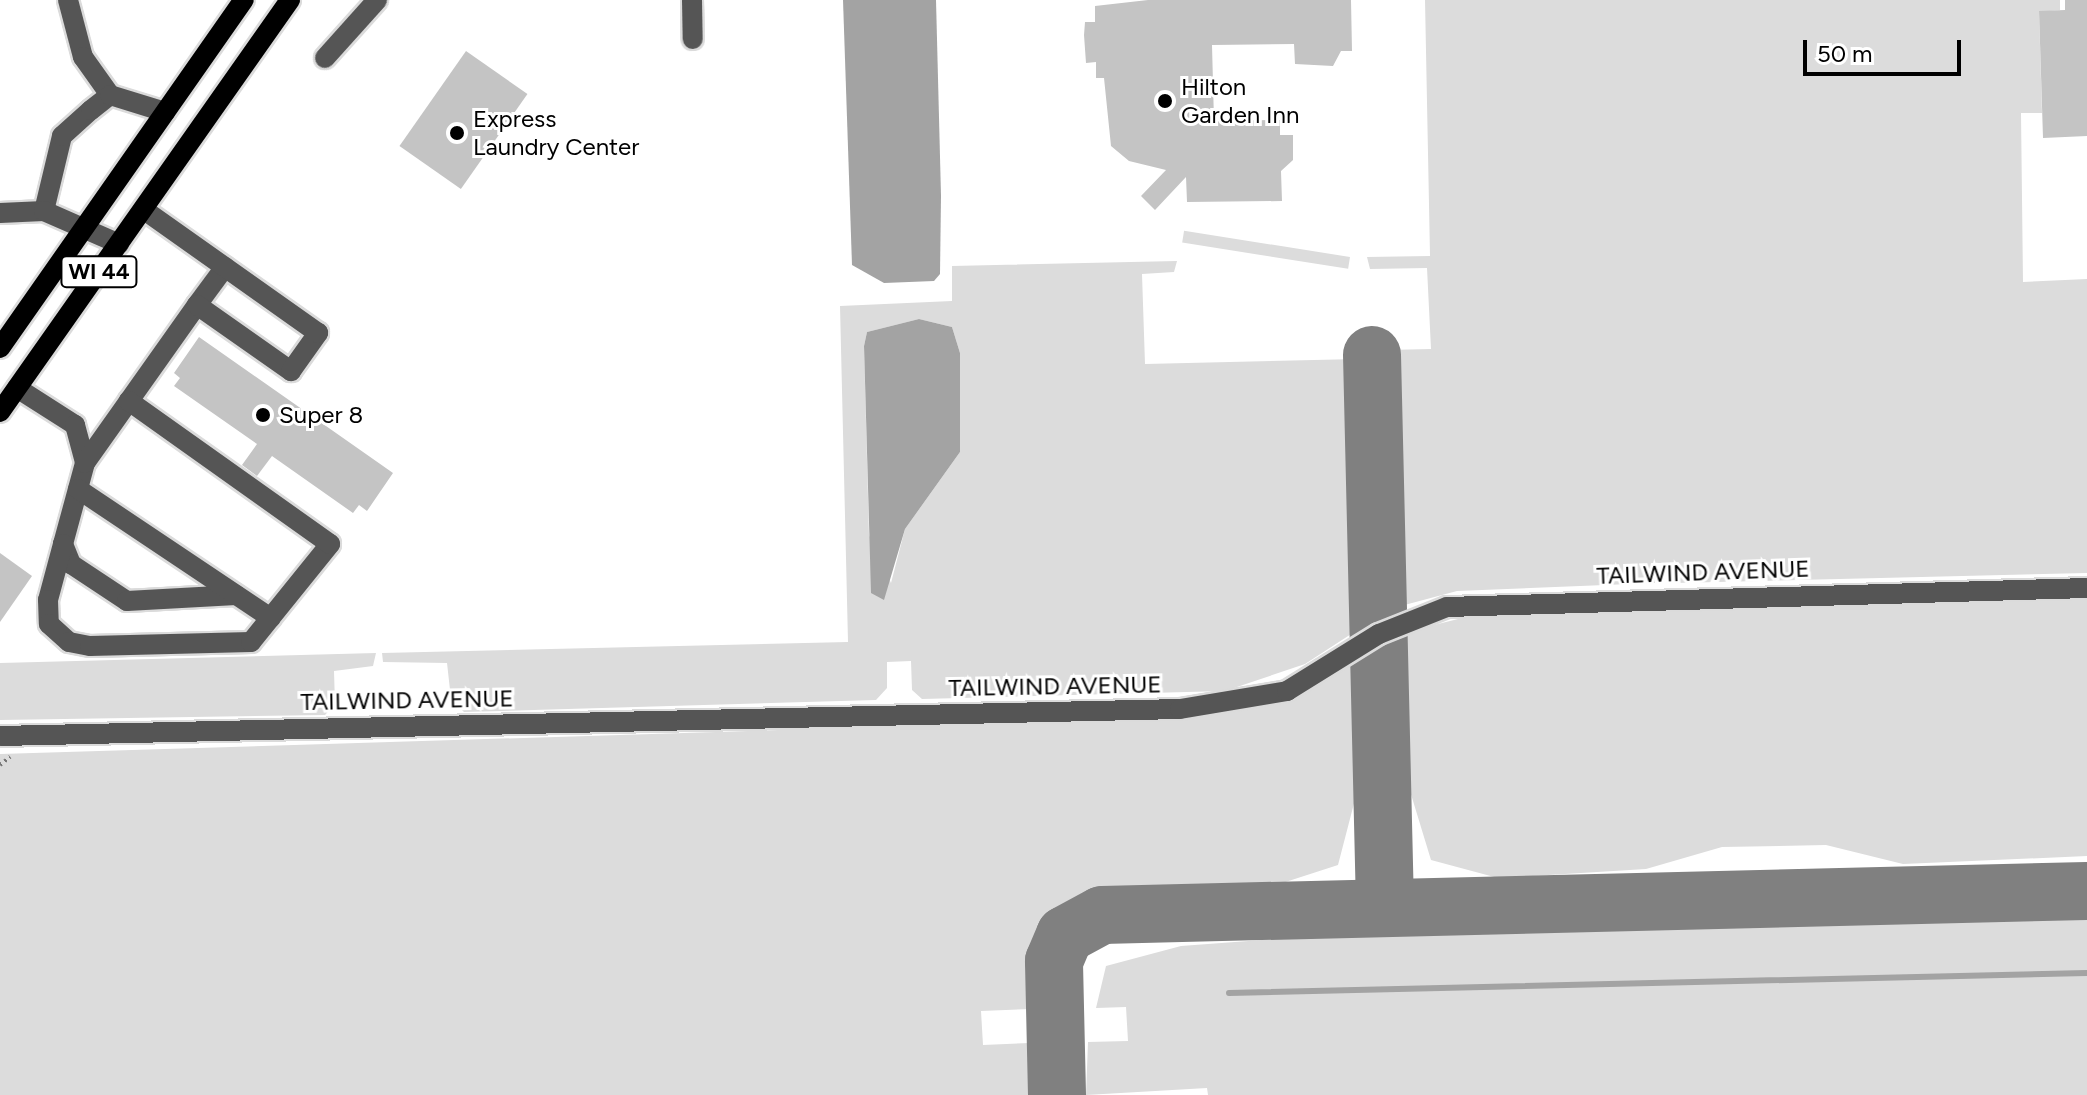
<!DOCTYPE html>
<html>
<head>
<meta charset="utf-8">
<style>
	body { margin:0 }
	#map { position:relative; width:2087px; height:1095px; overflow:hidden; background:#fff; font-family:Figtree,sans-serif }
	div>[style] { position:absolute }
	.green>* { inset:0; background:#dcdcdc; transform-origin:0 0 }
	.water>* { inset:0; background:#a3a3a3 }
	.stream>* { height:6px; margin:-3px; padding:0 3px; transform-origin:3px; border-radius:3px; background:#a3a3a3 }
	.taxiway>* { height:58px; margin:-29px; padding:0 29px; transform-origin:29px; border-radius:29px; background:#808080 }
	.building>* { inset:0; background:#c4c4c4; transform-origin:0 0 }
	.path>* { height:4px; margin-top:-2px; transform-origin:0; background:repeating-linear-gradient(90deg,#777 0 2px,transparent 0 6px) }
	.roads { filter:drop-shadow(2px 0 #dbdbdb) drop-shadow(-2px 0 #dbdbdb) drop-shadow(0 2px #dbdbdb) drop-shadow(0 -2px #dbdbdb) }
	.minor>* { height:20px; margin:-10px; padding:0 10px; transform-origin:10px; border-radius:10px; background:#555 }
	.major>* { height:20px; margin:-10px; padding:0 10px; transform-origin:10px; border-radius:10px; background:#000 }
	.dots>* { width:22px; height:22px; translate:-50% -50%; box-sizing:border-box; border:4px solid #fff; border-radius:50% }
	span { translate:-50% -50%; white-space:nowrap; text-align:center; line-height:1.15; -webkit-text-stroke:6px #fff; paint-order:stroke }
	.shield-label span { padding:2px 6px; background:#fff; border:2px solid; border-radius:6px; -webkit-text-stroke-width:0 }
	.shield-label { font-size:22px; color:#000; font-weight:700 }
	.poi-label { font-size:24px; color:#000 }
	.left { translate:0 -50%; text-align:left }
	.street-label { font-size:24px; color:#000 }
	.scale { position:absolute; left:1803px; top:40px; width:158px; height:36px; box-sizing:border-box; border:4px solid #000; border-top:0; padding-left:10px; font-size:24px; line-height:28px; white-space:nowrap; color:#000; -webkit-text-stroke:6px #fff; paint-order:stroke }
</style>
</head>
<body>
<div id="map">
	<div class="green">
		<i style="clip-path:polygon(1425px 0,2060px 0,2060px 10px,2039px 12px,2042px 113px,2021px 113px,2023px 282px,2087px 279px,2087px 573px,1675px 583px,1674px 563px,1656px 563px,1655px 583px,1457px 591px,1397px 607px,1387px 350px,1431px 349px,1427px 268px,1370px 269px,1367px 257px,1430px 256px)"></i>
		<i style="left:1350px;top:257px;width:12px;height:168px;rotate:99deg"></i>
		<i style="clip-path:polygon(evenodd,1177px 261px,1174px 272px,1142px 274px,1145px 364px,1358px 359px,1362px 627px,1305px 664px,1225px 691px,922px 699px,912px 690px,911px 661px,887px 662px,887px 688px,876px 700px,464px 712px,451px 699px,447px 663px,383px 662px,382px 653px,848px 642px,840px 306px,952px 301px,952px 266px,1177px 261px,919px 319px,952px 327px,960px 353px,960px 452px,905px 529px,891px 583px,869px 535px,864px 346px,867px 332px,919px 319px)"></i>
		<i style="clip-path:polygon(2087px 597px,2087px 856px,1903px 864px,1826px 845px,1722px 847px,1646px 869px,1498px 878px,1431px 860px,1410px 791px,1398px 634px,1486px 612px)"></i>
		<i style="clip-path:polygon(376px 653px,373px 666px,334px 671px,335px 704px,325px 715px,0 720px,0 663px)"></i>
		<i style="clip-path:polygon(1361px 658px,1358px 788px,1338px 865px,1270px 887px,1099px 891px,1050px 915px,1027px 962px,1031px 1009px,981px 1011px,983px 1045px,1030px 1043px,1031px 1095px,0 1095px,0 754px,1203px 717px,1294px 698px)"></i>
		<i style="clip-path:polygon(2087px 915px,2087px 1095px,1208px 1095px,1207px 1088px,1086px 1095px,1088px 1042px,1128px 1041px,1126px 1007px,1096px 1008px,1106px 966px,1181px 946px,1354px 933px)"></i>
	</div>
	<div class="water">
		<i style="clip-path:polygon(843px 0,936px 0,941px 196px,940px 274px,934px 281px,884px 283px,852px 265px)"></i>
		<i style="clip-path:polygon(919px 319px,952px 327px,960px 353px,960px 452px,905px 529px,884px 600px,871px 593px,864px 346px,867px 332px)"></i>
	</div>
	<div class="stream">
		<i style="left:1229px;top:993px;width:858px;rotate:-1.34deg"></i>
	</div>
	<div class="taxiway">
		<i style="left:1372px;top:355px;width:553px;rotate:88.65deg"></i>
		<i style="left:1057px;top:1095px;width:134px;rotate:-91.3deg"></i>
		<i style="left:1054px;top:961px;width:28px;rotate:-67deg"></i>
		<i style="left:1065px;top:935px;width:42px;rotate:-28.4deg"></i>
		<i style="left:1102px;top:915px;width:985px;rotate:-1.4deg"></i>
	</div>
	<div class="building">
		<i style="clip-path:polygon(1148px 0,1351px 0,1352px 51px,1341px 51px,1333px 66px,1295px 64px,1294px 44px,1212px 45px,1214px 121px,1280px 120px,1280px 135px,1293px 135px,1293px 160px,1281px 171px,1282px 201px,1187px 202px,1186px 177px,1155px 210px,1141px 196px,1166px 170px,1129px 161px,1111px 146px,1104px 78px,1096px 78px,1096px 62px,1086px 63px,1084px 35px,1085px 22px,1095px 22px,1095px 6px)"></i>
		<i style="clip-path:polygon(2065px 0,2087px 0,2087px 136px,2043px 138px,2039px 11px,2065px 10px)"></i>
		<i style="left:466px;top:51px;width:75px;height:116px;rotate:35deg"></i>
		<i style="clip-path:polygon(199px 337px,393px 473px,367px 511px,359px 505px,353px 513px,272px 456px,257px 476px,242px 465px,257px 444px,174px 386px,180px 378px,174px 373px)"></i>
		<i style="clip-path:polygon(0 553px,32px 576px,0 622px)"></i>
	</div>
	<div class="path">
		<i style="left:0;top:765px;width:13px;rotate:-39deg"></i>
	</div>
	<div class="roads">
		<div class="minor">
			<i style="left:68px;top:0;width:59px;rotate:75.3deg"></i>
			<i style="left:83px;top:57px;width:47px;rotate:54.6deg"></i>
			<i style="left:692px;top:0;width:39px;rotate:89deg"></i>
			<i style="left:325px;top:58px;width:78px;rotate:-48.1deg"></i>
			<i style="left:44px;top:211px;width:77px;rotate:-76.5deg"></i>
			<i style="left:62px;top:136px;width:39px;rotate:-42deg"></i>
			<i style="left:91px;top:110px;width:24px;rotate:-38deg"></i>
			<i style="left:110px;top:95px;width:58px;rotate:17.2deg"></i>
			<i style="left:0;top:213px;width:44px;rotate:-2.6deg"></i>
			<i style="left:44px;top:211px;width:82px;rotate:23.7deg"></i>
			<i style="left:197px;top:305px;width:47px;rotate:-53.6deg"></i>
			<i style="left:17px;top:388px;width:69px;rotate:32.5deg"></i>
			<i style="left:75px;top:425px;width:39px;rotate:75deg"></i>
			<i style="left:85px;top:463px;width:84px;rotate:105.2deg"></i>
			<i style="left:63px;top:544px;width:22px;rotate:68deg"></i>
			<i style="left:71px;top:564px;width:67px;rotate:33.5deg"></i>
			<i style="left:127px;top:601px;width:109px;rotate:-3.2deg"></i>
			<i style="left:85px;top:463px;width:194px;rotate:-54.7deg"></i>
			<i style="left:197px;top:305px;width:115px;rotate:35.1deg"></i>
			<i style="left:291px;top:371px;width:47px;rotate:-54.6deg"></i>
			<i style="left:318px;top:333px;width:214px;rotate:-144.7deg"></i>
			<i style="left:78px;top:489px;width:232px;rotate:33.8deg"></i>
			<i style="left:63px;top:544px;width:58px;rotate:105deg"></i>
			<i style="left:48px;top:600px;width:24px;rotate:88deg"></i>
			<i style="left:49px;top:624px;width:27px;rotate:42deg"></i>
			<i style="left:69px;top:642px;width:21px;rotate:11deg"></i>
			<i style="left:90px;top:646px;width:161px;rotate:-1.4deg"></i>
			<i style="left:251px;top:642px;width:126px;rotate:-51.1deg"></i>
			<i style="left:330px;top:544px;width:247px;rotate:-144.6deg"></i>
			<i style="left:0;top:736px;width:1180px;rotate:-1.31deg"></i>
			<i style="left:1180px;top:709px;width:109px;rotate:-9.5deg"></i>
			<i style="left:1287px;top:691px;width:108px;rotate:-31.8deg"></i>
			<i style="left:1379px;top:634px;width:73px;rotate:-21.7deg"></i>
			<i style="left:1447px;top:607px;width:640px;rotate:-1.7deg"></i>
		</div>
		<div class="major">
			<i style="left:0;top:348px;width:425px;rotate:-55deg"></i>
			<i style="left:0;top:412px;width:504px;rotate:-54.86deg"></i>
		</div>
	</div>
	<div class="dots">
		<i style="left:1165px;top:101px;background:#000"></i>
		<i style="left:457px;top:133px;background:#000"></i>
		<i style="left:263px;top:415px;background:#000"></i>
	</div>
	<div class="shield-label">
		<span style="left:99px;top:272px">WI 44</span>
	</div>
	<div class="poi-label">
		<span class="left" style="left:1181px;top:101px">Hilton<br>Garden Inn</span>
		<span class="left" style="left:473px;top:133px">Express<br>Laundry Center</span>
		<span class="left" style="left:279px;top:415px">Super 8</span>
	</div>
	<div class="street-label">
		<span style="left:1703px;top:572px;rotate:-2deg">TAILWIND AVENUE</span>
		<span style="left:1055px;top:686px;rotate:-1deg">TAILWIND AVENUE</span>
		<span style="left:407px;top:700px;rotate:-1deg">TAILWIND AVENUE</span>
	</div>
	<div class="scale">50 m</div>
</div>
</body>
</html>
